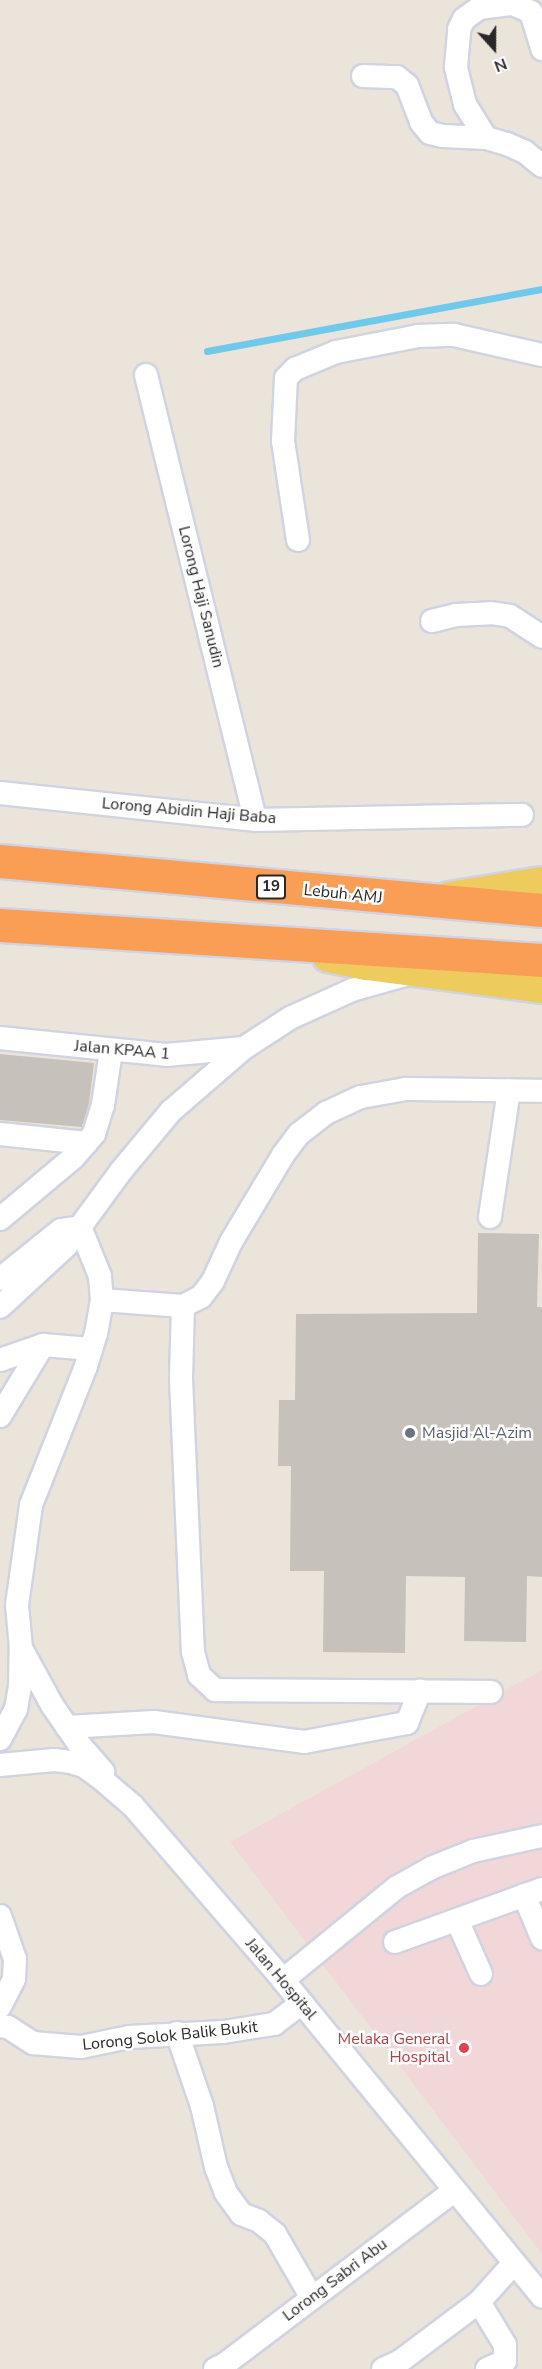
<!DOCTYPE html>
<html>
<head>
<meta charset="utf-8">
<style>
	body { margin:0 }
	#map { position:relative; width:542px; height:2369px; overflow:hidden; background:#ebe4da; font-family:"Nunito Sans",sans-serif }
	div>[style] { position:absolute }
	.medical>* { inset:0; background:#f2d7d8 }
	.stream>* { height:7px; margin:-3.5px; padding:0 3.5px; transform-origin:3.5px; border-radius:3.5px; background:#6fc9eb }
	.building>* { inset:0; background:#c6c1ba }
	.roads { filter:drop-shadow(2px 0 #d0d3e1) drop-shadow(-2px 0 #d0d3e1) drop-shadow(0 2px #d0d3e1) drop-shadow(0 -2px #d0d3e1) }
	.minor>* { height:22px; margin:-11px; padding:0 11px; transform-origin:11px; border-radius:11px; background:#fff }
	.major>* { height:30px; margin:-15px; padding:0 15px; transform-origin:15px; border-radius:15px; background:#edcc5d }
	.highway>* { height:33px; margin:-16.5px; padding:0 16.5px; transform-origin:16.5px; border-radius:16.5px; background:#fa9e56 }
	.dots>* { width:16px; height:16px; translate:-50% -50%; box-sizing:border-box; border:3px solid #fff; border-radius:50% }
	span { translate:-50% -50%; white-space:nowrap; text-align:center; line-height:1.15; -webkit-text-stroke:5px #fff; paint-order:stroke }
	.shield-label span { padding:2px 4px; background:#fff; border:2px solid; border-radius:4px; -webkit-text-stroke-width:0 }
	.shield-label { font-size:15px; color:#282828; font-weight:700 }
	.street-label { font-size:16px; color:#282828 }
	.worship-label { font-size:16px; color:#5b616d }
	.left { translate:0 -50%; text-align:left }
	.health-label { font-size:16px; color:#be3a42 }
	.right { translate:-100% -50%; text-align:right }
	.north { position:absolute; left:464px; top:18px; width:60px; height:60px; -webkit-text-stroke:4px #fff; paint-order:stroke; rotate:159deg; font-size:16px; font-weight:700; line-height:24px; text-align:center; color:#282828 }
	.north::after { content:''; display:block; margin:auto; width:21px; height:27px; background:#282828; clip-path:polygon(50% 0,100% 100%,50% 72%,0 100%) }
</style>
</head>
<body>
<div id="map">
	<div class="medical">
		<i style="clip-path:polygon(542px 1670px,542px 2254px,230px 1842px)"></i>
	</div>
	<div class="stream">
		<i style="left:207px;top:351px;width:341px;rotate:-10.5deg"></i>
	</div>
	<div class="building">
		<i style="clip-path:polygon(0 1054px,94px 1063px,89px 1103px,82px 1127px,0 1120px)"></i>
		<i style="clip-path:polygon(478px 1233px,539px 1234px,537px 1307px,542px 1307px,542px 1577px,527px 1576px,526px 1642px,464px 1641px,465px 1577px,406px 1576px,405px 1653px,323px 1652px,324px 1571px,290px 1571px,291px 1466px,278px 1466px,279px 1400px,295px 1400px,296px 1314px,477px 1313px)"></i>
	</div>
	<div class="roads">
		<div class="minor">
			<i style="left:363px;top:76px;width:34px;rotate:2deg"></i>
			<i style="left:397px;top:77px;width:13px;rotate:39deg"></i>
			<i style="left:407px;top:85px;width:40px;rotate:69deg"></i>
			<i style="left:421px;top:122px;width:14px;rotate:51deg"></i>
			<i style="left:430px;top:133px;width:13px;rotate:13deg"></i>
			<i style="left:443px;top:136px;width:43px;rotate:2.7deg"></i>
			<i style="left:486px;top:138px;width:22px;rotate:16deg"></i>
			<i style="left:507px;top:144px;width:20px;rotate:24deg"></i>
			<i style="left:525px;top:152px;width:22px;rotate:39deg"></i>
			<i style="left:486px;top:138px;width:40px;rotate:-122deg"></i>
			<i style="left:465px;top:104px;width:38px;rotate:-104deg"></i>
			<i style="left:456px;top:67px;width:38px;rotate:-85deg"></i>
			<i style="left:459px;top:29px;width:11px;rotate:-63deg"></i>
			<i style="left:464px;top:19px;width:19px;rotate:-36deg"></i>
			<i style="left:479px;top:8px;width:34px;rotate:-7deg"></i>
			<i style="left:513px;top:4px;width:20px;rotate:24deg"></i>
			<i style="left:531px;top:12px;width:39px;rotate:73deg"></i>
			<i style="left:146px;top:375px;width:458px;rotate:76.2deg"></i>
			<i style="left:298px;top:540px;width:100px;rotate:-98.6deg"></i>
			<i style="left:283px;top:441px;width:63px;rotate:-87.3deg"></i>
			<i style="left:286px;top:378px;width:13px;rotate:-45deg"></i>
			<i style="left:295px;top:369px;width:44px;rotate:-22.5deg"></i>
			<i style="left:336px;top:352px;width:84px;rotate:-11deg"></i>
			<i style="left:418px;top:336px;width:36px;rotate:-2deg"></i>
			<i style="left:454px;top:335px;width:90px;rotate:12.8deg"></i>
			<i style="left:432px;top:621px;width:25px;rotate:-14deg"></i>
			<i style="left:456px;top:615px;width:35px;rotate:-3deg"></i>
			<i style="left:491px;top:613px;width:19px;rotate:9deg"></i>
			<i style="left:510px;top:616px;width:38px;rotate:33deg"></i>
			<i style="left:0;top:793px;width:256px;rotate:6deg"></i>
			<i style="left:255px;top:820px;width:267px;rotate:-1.1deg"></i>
			<i style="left:0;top:1038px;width:167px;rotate:5.8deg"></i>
			<i style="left:166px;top:1055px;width:78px;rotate:-5.1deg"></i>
			<i style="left:0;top:1134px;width:87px;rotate:5.9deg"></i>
			<i style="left:490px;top:1217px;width:128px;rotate:-81.5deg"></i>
			<i style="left:0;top:1219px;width:95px;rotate:-39.9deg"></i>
			<i style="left:73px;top:1158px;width:32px;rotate:-49deg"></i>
			<i style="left:94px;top:1134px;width:30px;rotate:-73deg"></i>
			<i style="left:103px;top:1105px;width:55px;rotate:-81.6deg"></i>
			<i style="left:0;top:1279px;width:78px;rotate:-38.8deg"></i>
			<i style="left:61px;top:1230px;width:19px;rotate:-9deg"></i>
			<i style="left:102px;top:1300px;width:81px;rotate:4.2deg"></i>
			<i style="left:183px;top:1306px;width:20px;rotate:-27deg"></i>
			<i style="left:201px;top:1297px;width:20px;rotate:-53deg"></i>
			<i style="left:213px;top:1281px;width:43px;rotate:-65.2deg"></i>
			<i style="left:231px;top:1242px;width:101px;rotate:-59.1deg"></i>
			<i style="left:283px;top:1155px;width:26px;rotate:-53deg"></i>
			<i style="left:299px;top:1134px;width:34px;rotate:-38deg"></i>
			<i style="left:326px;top:1113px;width:38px;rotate:-25deg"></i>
			<i style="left:361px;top:1097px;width:46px;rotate:-10.1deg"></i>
			<i style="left:406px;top:1089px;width:136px;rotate:0.8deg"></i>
			<i style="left:183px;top:1306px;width:73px;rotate:91.6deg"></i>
			<i style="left:181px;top:1379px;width:273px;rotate:87.5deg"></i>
			<i style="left:193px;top:1652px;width:24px;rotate:75deg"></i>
			<i style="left:199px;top:1675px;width:22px;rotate:43deg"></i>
			<i style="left:215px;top:1690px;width:276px;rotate:0.4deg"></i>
			<i style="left:0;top:1307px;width:90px;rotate:-42.7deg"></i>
			<i style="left:66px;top:1246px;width:93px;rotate:-53.7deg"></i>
			<i style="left:121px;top:1171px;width:78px;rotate:-50.2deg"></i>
			<i style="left:171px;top:1111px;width:96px;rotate:-40.8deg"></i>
			<i style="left:244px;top:1048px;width:55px;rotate:-33.1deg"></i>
			<i style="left:290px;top:1018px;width:68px;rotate:-24.3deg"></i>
			<i style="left:352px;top:990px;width:58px;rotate:-15.9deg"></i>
			<i style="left:0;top:1360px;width:46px;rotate:-19.2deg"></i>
			<i style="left:43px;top:1345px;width:48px;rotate:4.8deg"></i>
			<i style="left:0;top:1416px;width:83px;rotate:-58.8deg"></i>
			<i style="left:22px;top:1650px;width:63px;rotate:61.4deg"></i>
			<i style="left:52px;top:1705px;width:47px;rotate:55.3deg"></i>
			<i style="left:79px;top:1744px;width:37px;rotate:49deg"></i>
			<i style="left:67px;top:1727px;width:87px;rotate:-3.3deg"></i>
			<i style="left:154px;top:1722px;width:151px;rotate:7.6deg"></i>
			<i style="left:304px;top:1742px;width:105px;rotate:-10.5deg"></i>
			<i style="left:407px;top:1723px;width:35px;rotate:-68deg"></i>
			<i style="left:0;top:1739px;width:34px;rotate:-62deg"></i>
			<i style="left:16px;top:1709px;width:22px;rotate:-80deg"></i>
			<i style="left:20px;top:1687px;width:39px;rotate:-89deg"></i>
			<i style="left:21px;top:1648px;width:43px;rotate:-95.3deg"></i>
			<i style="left:17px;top:1605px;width:101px;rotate:-82deg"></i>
			<i style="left:31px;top:1505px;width:149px;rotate:-68.4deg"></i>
			<i style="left:86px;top:1366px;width:34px;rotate:-73deg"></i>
			<i style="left:96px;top:1334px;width:35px;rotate:-80deg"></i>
			<i style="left:102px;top:1300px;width:24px;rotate:-95deg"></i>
			<i style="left:100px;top:1276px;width:53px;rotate:-112.2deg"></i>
			<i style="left:0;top:1765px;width:54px;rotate:-5.3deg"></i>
			<i style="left:54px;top:1760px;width:16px;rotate:7deg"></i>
			<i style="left:70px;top:1762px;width:15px;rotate:16deg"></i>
			<i style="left:84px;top:1766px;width:17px;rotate:36deg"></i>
			<i style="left:98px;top:1776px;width:46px;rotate:40.6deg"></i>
			<i style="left:133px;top:1806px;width:230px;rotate:49.2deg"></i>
			<i style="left:283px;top:1980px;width:409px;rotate:50.7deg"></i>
			<i style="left:524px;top:1895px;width:47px;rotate:67.3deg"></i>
			<i style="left:0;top:1916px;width:46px;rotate:70.8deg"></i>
			<i style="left:15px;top:1959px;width:20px;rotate:93deg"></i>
			<i style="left:14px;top:1979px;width:31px;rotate:117deg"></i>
			<i style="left:457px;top:1920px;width:59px;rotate:66deg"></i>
			<i style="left:395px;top:1942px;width:156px;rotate:-19.8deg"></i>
			<i style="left:283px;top:1980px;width:147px;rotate:-39.2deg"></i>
			<i style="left:397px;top:1887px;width:39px;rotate:-29deg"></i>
			<i style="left:431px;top:1868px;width:45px;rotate:-22deg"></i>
			<i style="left:473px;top:1851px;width:71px;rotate:-12.3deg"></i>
			<i style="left:0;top:2026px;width:8px;rotate:7deg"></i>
			<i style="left:8px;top:2027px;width:30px;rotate:33deg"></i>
			<i style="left:33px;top:2043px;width:48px;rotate:4.8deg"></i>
			<i style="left:81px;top:2047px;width:49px;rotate:-11.8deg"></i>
			<i style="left:129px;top:2037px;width:94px;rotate:-3deg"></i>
			<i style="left:223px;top:2032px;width:52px;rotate:-8.9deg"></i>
			<i style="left:274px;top:2024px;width:35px;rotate:-37deg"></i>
			<i style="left:177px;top:2033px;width:77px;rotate:71.1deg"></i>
			<i style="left:202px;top:2106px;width:63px;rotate:77.1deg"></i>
			<i style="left:216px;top:2167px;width:28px;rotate:69deg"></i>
			<i style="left:226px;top:2193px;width:26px;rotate:54deg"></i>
			<i style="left:241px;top:2214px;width:19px;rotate:21deg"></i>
			<i style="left:259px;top:2221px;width:21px;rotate:39deg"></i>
			<i style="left:275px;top:2234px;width:74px;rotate:60deg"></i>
			<i style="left:479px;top:2302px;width:50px;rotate:58.8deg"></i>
			<i style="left:505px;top:2345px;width:16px;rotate:90deg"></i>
			<i style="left:505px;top:2361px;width:20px;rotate:156deg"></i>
			<i style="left:215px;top:2369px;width:11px;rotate:-27deg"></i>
			<i style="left:225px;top:2364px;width:288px;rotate:-37.1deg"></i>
			<i style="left:383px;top:2369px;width:17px;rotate:-24deg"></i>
			<i style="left:399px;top:2362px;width:100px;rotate:-36.9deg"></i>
			<i style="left:479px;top:2302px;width:52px;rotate:-48.1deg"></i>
		</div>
		<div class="major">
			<i style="left:449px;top:897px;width:94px;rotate:-9.2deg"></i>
			<i style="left:328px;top:957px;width:40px;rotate:12deg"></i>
			<i style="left:367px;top:965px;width:177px;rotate:7.5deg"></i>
		</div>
		<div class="highway">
			<i style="left:0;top:861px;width:544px;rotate:5.17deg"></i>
			<i style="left:0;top:925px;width:543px;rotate:3.69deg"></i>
		</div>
	</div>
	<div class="dots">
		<i style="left:410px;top:1433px;background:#6b7280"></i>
		<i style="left:464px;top:2048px;background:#e0444e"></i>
	</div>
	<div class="shield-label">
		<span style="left:271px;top:887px">19</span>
	</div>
	<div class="street-label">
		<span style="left:201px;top:597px;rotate:76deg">Lorong Haji Sanudin</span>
		<span style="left:189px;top:811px;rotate:5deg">Lorong Abidin Haji Baba</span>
		<span style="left:343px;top:894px;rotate:6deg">Lebuh AMJ</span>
		<span style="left:122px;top:1050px;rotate:5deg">Jalan KPAA 1</span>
		<span style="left:281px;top:1979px;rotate:50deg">Jalan Hospital</span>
		<span style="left:170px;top:2036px;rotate:-6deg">Lorong Solok Balik Bukit</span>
		<span style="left:335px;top:2280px;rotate:-37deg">Lorong Sabri Abu</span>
	</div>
	<div class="worship-label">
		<span class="left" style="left:422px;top:1433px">Masjid Al-Azim</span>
	</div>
	<div class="health-label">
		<span class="right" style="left:450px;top:2048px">Melaka General<br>Hospital</span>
	</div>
	<div class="north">N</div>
</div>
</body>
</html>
